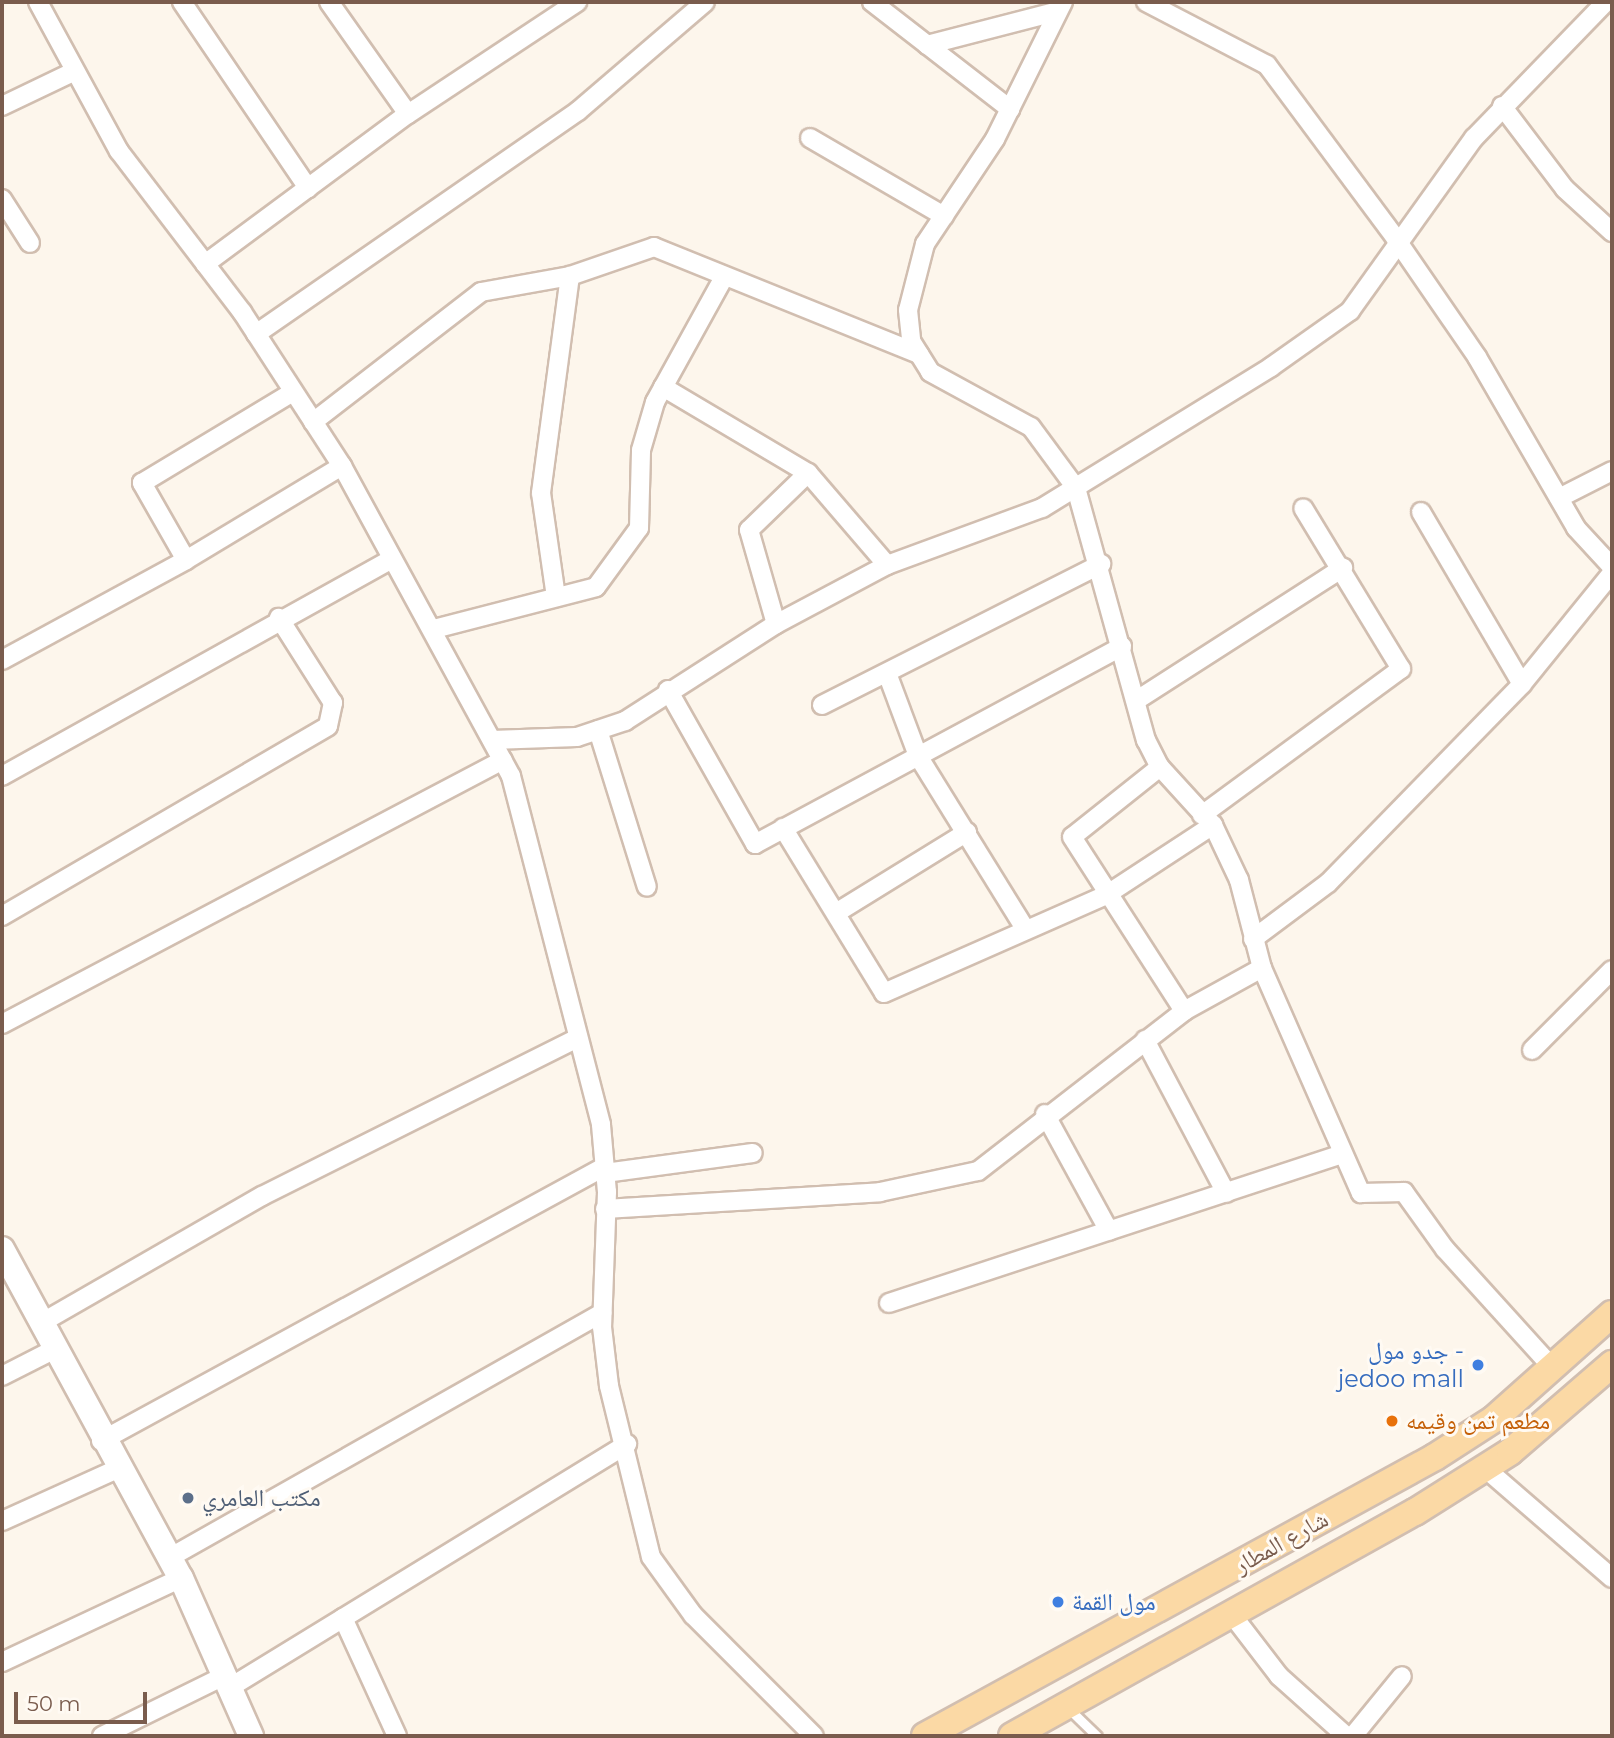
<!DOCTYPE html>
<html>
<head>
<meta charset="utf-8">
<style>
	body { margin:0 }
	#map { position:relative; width:1614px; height:1738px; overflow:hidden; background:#fdf6ec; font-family:Montserrat,"Noto Naskh Arabic",sans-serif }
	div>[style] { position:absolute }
	.roads { filter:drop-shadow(2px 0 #d1beb0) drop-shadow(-2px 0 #d1beb0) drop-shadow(0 2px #d1beb0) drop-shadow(0 -2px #d1beb0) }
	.lane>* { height:9px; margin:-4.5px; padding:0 4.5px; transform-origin:4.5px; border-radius:4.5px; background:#fff }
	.street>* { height:18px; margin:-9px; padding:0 9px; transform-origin:9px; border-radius:9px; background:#fff }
	.secondary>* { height:24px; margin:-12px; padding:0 12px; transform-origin:12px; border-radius:12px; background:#fff }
	.primary>* { height:26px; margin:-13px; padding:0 13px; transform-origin:13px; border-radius:13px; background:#fbd9a5 }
	.dots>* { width:19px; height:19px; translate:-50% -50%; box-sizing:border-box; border:4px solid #fffaf3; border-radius:50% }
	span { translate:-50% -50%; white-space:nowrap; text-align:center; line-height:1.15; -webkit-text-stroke:6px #fffaf3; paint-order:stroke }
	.shop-label { font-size:24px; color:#366cbe }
	.right { translate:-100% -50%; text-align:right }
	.left { translate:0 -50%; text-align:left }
	.food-label { font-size:24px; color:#c56008 }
	.service-label { font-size:24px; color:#4e5e75 }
	.street-label { font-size:24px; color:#7a5c4d }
	.frame { position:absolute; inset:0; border:4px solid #7a5c4d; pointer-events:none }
	.scale { position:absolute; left:14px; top:1692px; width:133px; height:32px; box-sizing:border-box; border:4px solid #7a5c4d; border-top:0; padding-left:9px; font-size:21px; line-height:24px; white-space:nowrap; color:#7a5c4d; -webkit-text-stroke:5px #fffaf3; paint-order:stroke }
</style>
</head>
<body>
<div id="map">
	<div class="roads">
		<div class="lane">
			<i style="left:1068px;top:1708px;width:40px;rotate:44deg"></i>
		</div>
		<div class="street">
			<i style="left:38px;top:2px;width:170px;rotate:61.5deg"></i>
			<i style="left:119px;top:151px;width:203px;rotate:52.6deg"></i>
			<i style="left:242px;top:312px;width:184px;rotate:57deg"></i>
			<i style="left:342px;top:466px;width:353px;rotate:61.4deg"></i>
			<i style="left:511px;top:776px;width:360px;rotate:75.5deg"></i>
			<i style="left:601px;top:1125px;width:67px;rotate:84.9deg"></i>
			<i style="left:607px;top:1192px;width:135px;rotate:92.1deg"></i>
			<i style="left:602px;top:1327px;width:59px;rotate:83.2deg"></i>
			<i style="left:609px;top:1386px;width:176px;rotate:76.2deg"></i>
			<i style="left:651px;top:1557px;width:72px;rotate:54.1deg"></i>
			<i style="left:693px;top:1615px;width:171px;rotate:45deg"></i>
			<i style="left:182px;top:2px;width:225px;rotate:55.9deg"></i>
			<i style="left:329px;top:2px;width:137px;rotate:54.8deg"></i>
			<i style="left:872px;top:2px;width:175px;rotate:37.8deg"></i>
			<i style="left:1063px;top:2px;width:153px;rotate:116.4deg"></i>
			<i style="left:995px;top:139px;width:126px;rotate:123.7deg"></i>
			<i style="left:925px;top:244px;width:68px;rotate:104.4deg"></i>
			<i style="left:908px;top:310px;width:31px;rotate:84deg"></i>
			<i style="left:911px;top:341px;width:36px;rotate:58deg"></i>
			<i style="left:930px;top:372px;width:115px;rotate:28.6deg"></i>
			<i style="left:1031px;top:427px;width:76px;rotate:53.6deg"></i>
			<i style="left:1076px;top:488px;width:262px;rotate:74.5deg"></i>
			<i style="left:1146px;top:740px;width:30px;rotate:63deg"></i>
			<i style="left:1160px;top:767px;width:79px;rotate:47.6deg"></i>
			<i style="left:1213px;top:825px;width:61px;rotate:64.7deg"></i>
			<i style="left:1239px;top:880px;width:91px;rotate:75.4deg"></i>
			<i style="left:1262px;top:968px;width:246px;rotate:66.3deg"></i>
			<i style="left:1361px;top:1193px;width:43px;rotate:-1.3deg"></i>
			<i style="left:1404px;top:1192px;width:70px;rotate:54.3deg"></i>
			<i style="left:1445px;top:1249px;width:162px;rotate:47.8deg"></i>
			<i style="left:1146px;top:2px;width:136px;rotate:27.5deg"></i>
			<i style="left:1267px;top:65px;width:217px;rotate:53.4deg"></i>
			<i style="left:1396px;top:239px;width:143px;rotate:55.5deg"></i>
			<i style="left:1477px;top:357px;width:198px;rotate:59.9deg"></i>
			<i style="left:1576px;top:528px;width:53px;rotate:47.3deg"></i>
			<i style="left:927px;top:45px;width:135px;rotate:-14.5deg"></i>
			<i style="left:2px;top:106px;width:79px;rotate:-25.6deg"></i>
			<i style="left:1502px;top:106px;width:104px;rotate:52.8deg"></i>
			<i style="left:1565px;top:189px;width:64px;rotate:42.5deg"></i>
			<i style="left:810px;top:138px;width:155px;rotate:30.2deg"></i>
			<i style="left:2px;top:199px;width:52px;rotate:57.5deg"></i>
			<i style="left:205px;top:264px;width:252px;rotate:-36.5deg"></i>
			<i style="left:408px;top:114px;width:203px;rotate:-33.5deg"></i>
			<i style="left:256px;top:334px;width:392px;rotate:-34.7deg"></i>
			<i style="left:578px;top:111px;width:167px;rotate:-40.6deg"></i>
			<i style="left:663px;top:387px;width:169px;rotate:30.7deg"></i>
			<i style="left:808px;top:473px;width:121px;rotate:49.3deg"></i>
			<i style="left:313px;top:422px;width:212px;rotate:-37.7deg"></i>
			<i style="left:481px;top:292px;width:90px;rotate:-10.2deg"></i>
			<i style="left:1559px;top:498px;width:59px;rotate:-27deg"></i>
			<i style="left:1421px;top:512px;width:199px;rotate:59.6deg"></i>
			<i style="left:186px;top:560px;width:89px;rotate:-119.7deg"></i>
			<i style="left:142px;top:483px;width:176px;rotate:-31.1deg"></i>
			<i style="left:556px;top:597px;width:105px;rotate:-98.2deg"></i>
			<i style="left:541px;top:493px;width:219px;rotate:-82.4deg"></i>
			<i style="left:570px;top:276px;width:89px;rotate:-19deg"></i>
			<i style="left:654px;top:247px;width:286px;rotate:22deg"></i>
			<i style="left:776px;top:624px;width:98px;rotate:-106deg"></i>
			<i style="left:749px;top:530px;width:82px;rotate:-44deg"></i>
			<i style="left:434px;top:629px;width:167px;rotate:-14.5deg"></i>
			<i style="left:596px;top:587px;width:73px;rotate:-53.9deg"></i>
			<i style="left:639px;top:528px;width:78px;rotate:-88.5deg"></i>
			<i style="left:641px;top:450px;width:50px;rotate:-73.7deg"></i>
			<i style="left:655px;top:402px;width:141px;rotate:-61.1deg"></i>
			<i style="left:2px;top:660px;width:209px;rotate:-28.5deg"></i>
			<i style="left:186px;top:560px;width:182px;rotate:-31.1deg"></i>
			<i style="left:887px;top:673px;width:89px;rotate:69.5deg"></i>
			<i style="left:918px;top:756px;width:201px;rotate:58.2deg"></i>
			<i style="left:668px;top:690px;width:177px;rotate:60.5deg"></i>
			<i style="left:755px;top:844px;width:417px;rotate:-28.3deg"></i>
			<i style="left:1137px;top:700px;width:245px;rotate:-32.7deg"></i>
			<i style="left:822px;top:705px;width:313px;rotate:-26.8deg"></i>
			<i style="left:598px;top:730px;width:164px;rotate:72.7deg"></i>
			<i style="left:492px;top:740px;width:85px;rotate:-2deg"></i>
			<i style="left:577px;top:737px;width:51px;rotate:-18.4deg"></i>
			<i style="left:625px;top:721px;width:179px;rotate:-32.7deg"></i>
			<i style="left:776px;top:624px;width:126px;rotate:-28deg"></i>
			<i style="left:887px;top:565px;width:165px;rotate:-20.2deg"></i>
			<i style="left:1042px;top:508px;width:269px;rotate:-31.6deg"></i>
			<i style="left:1271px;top:367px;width:97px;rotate:-35.3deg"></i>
			<i style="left:1350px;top:311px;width:213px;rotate:-54.4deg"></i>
			<i style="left:1474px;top:138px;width:190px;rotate:-45.9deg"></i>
			<i style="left:1160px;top:767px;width:112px;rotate:141.5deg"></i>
			<i style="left:1072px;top:837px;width:207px;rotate:57.2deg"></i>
			<i style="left:2px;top:776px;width:446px;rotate:-29.1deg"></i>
			<i style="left:1202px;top:815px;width:247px;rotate:-36.3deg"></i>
			<i style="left:1401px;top:669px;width:188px;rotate:-121.3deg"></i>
			<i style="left:783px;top:828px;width:193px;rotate:58.5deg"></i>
			<i style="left:884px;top:993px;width:243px;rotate:-23.8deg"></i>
			<i style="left:1106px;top:895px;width:128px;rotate:-33.2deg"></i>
			<i style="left:836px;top:913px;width:154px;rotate:-31.7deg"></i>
			<i style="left:2px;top:916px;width:377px;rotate:-30.2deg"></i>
			<i style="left:328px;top:726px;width:24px;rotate:-78deg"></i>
			<i style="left:333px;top:703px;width:101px;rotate:-122.4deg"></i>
			<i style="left:1253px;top:939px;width:94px;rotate:-36.7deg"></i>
			<i style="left:1328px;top:883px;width:278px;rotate:-45.7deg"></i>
			<i style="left:1522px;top:684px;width:143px;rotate:-51deg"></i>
			<i style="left:2px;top:1024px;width:566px;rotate:-27.79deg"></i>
			<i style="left:1145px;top:1040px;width:173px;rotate:62.1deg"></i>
			<i style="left:1532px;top:1050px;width:113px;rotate:-45deg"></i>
			<i style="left:1045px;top:1114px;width:133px;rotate:61.3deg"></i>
			<i style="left:605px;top:1173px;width:149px;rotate:-7.7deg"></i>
			<i style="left:605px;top:1209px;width:276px;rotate:-3.5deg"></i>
			<i style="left:880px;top:1192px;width:100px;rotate:-12.1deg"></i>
			<i style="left:978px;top:1171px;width:261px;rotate:-37.8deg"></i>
			<i style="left:1184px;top:1011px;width:89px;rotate:-28.9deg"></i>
			<i style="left:889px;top:1303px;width:477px;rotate:-18.2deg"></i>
			<i style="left:41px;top:1323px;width:255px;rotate:-29.9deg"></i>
			<i style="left:262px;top:1196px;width:353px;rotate:-26.6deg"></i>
			<i style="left:2px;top:1376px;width:59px;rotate:-27deg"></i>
			<i style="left:101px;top:1441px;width:573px;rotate:-28.58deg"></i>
			<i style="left:1485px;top:1468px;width:168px;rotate:40.9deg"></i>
			<i style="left:2px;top:1521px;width:126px;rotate:-24.3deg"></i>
			<i style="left:169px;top:1558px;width:498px;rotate:-29.5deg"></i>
			<i style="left:1233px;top:1616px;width:76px;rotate:52.5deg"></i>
			<i style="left:1279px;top:1676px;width:90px;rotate:41.8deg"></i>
			<i style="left:343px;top:1618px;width:130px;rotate:65.4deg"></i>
			<i style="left:2px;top:1662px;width:198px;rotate:-25.1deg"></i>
			<i style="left:229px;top:1688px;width:467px;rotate:-31.5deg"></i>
			<i style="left:102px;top:1736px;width:136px;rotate:-26.2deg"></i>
			<i style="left:1353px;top:1736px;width:77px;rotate:-50.8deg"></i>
		</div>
		<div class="secondary">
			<i style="left:2px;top:1249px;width:375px;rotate:61.5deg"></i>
			<i style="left:181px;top:1578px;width:173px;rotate:66.1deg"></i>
		</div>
		<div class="primary">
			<i style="left:925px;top:1736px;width:581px;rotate:-28.68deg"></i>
			<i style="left:1435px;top:1457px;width:70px;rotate:-32.8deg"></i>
			<i style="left:1494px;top:1419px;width:158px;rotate:-41.7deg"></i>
			<i style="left:1012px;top:1736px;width:461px;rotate:-29.1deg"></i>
			<i style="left:1415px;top:1512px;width:112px;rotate:-32.3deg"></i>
			<i style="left:1510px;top:1452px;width:135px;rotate:-40.8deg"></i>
		</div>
	</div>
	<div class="dots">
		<i style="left:1478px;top:1365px;background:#3f7fe0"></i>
		<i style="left:1392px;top:1421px;background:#e8710a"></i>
		<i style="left:188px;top:1498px;background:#5c6f8a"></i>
		<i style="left:1058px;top:1602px;background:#3f7fe0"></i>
	</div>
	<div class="shop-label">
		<span class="right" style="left:1464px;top:1365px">جدو مول -<br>jedoo mall</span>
		<span class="left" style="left:1072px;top:1602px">مول القمة</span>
	</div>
	<div class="food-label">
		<span class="left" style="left:1406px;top:1421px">مطعم تمن وقيمه</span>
	</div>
	<div class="service-label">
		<span class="left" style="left:202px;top:1498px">مكتب العامري</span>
	</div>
	<div class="street-label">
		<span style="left:1281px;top:1542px;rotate:-29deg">شارع المطار</span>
	</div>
	<div class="frame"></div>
	<div class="scale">50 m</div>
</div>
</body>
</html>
